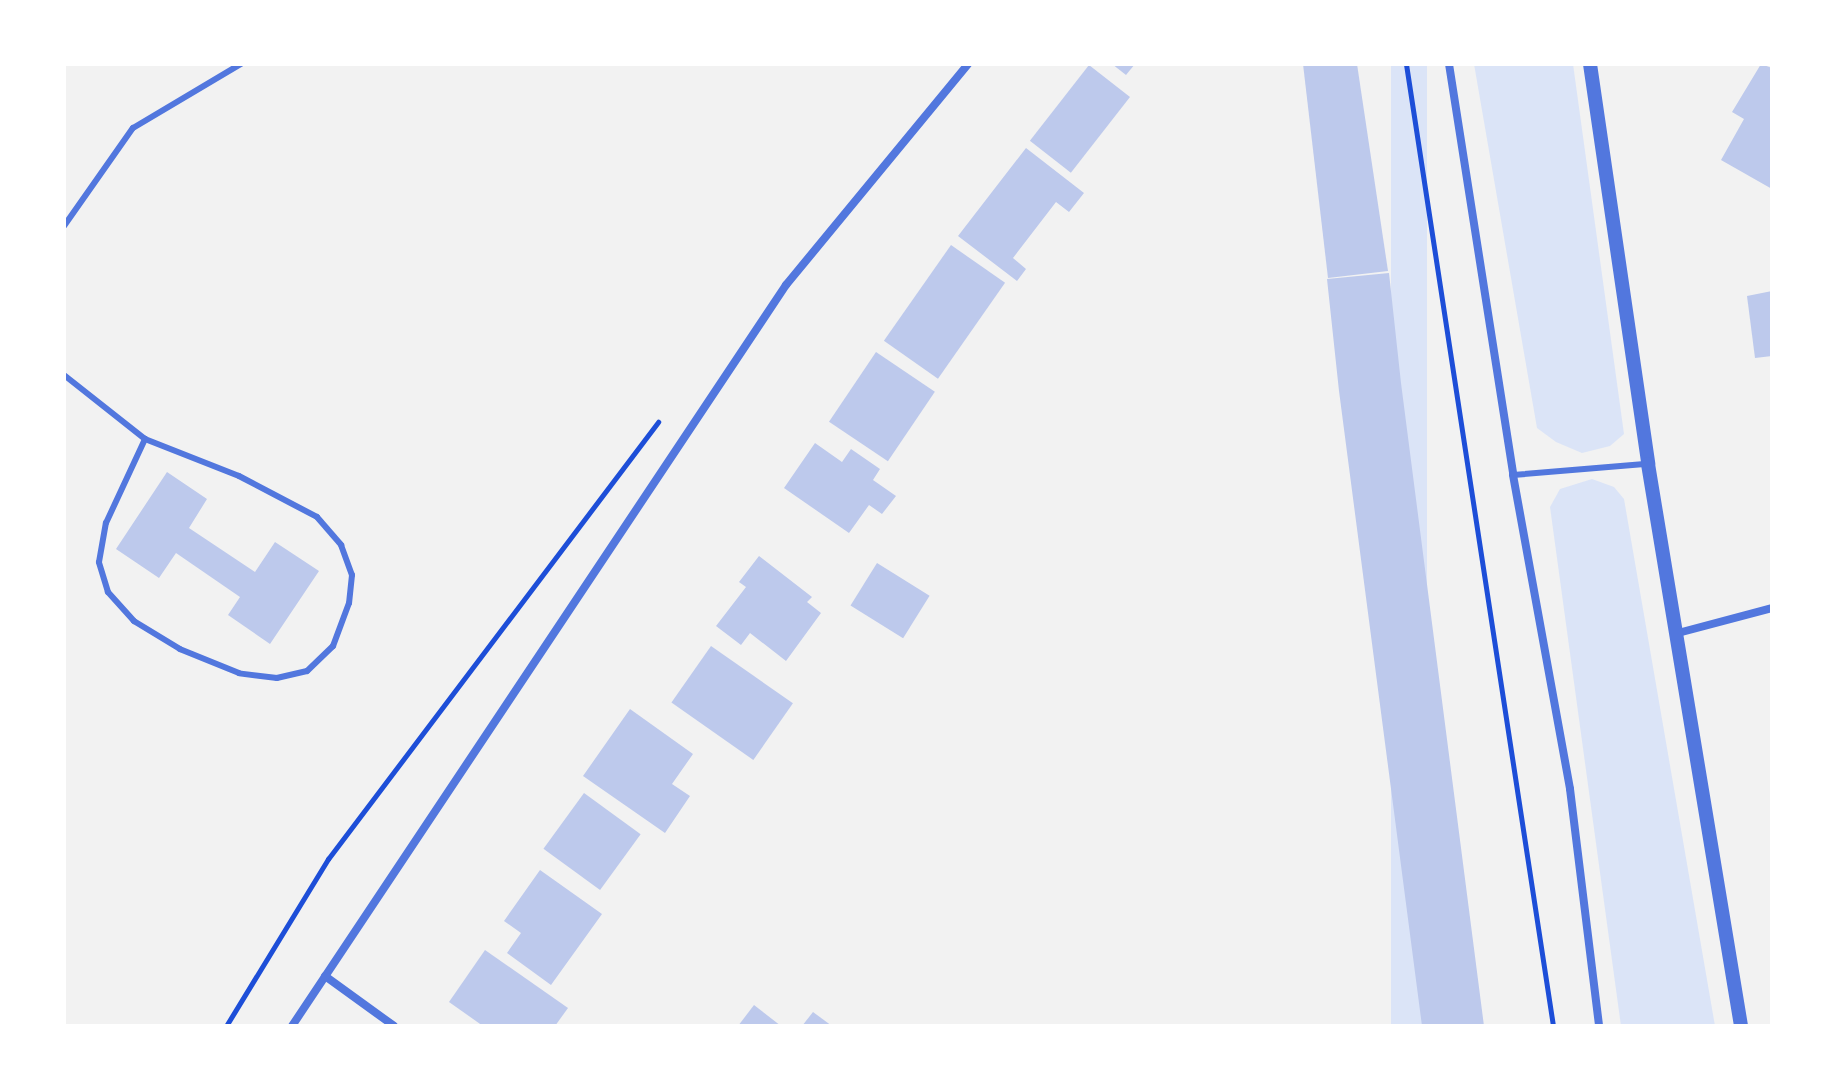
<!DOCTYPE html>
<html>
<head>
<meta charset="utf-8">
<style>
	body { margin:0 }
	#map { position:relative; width:1836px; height:1090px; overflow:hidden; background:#f2f2f2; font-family:Merriweather,serif }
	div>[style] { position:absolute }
	.green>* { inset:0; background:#dbe4f7; transform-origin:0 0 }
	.building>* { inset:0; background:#bdc9ec; transform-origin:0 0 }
	.path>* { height:5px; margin:-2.5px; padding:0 2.5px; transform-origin:2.5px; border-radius:2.5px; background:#1d4ed8 }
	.service>* { height:6px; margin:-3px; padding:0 3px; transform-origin:3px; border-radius:3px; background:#5277de }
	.minor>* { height:8px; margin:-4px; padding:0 4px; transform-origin:4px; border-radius:4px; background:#5277de }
	.tertiary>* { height:14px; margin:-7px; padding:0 7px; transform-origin:7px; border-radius:7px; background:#5277de }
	span { translate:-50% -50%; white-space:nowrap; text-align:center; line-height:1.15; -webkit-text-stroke:8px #fff; paint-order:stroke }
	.frame { position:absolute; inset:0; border:66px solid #fff; pointer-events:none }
</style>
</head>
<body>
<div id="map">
	<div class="green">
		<i style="left:1391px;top:64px;width:36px;height:973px"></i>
		<i style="clip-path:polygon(1474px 64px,1573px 64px,1624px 434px,1610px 446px,1582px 453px,1556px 442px,1537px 428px)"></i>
		<i style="clip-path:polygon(1592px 479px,1614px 487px,1624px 499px,1715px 1026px,1621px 1026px,1550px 507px,1560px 489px)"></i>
	</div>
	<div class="building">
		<i style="clip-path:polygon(1112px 64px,1135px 64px,1126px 75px)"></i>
		<i style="clip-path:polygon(1303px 64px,1357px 64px,1388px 271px,1328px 278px)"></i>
		<i style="clip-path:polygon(1761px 64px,1772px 68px,1772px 189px,1721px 160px,1744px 119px,1732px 112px)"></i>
		<i style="left:1089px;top:65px;width:52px;height:96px;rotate:38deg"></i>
		<i style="clip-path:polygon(1026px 148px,1084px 193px,1069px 212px,1056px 202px,1013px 258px,1026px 269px,1017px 281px,958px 236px)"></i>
		<i style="left:951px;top:245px;width:66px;height:117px;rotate:35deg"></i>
		<i style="clip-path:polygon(1389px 273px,1401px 383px,1484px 1026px,1422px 1026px,1339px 391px,1327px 279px)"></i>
		<i style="clip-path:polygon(1772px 291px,1772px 356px,1755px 358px,1747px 296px)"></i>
		<i style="left:876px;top:352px;width:71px;height:84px;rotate:34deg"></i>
		<i style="clip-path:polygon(815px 443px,842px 462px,851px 449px,880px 469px,873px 480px,896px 496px,882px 514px,869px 505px,849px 533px,784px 488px)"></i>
		<i style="clip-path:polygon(167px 472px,207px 499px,189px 528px,255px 572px,275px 542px,319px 571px,270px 644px,228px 615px,240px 597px,176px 553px,159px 578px,116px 549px)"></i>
		<i style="clip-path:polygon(759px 556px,812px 597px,807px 602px,821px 613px,786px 661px,750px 633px,741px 645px,716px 626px,746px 587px,739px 582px)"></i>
		<i style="left:877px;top:563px;width:62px;height:50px;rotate:32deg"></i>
		<i style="left:711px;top:646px;width:100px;height:69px;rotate:35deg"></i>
		<i style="clip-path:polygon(630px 709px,693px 754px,672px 784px,690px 796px,665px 833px,583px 776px)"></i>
		<i style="left:584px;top:793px;width:70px;height:69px;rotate:36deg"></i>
		<i style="clip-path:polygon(540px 870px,602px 914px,551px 985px,507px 953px,521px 933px,504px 921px)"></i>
		<i style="clip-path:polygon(485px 950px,568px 1008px,555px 1026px,483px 1026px,449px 1002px)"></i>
		<i style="clip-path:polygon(754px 1005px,781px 1026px,738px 1026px)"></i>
		<i style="clip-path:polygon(813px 1012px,832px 1026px,802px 1026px)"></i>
	</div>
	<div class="path">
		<i style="left:1406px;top:64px;width:973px;rotate:81.31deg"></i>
		<i style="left:226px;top:1026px;width:196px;rotate:-58.6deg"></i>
		<i style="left:328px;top:859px;width:548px;rotate:-52.94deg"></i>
	</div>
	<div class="service">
		<i style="left:64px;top:226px;width:120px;rotate:-54.9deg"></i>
		<i style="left:133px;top:128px;width:126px;rotate:-30.7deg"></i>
		<i style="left:64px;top:375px;width:103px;rotate:38.3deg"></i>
		<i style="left:145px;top:439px;width:101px;rotate:21.5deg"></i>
		<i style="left:239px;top:476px;width:88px;rotate:27.7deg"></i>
		<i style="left:317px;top:517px;width:37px;rotate:49deg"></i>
		<i style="left:341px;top:545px;width:32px;rotate:70deg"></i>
		<i style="left:352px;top:575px;width:28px;rotate:96deg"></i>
		<i style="left:349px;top:603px;width:46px;rotate:110.4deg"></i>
		<i style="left:333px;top:646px;width:36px;rotate:136deg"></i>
		<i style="left:307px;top:671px;width:31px;rotate:167deg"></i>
		<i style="left:277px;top:678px;width:38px;rotate:-173deg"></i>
		<i style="left:239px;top:673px;width:64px;rotate:-157.9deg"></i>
		<i style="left:180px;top:649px;width:54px;rotate:-148.7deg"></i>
		<i style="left:134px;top:621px;width:39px;rotate:-132deg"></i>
		<i style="left:108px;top:592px;width:31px;rotate:-107deg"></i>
		<i style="left:99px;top:562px;width:40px;rotate:-80deg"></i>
		<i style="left:106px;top:523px;width:93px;rotate:-65.1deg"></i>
		<i style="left:1513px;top:475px;width:132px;rotate:-4.8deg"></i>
	</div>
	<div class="minor">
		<i style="left:1449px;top:64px;width:416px;rotate:81.1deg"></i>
		<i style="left:1513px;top:475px;width:319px;rotate:79.7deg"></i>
		<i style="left:1570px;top:789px;width:239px;rotate:83deg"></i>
		<i style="left:1678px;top:633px;width:97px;rotate:-14.9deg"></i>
		<i style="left:325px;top:976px;width:85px;rotate:35.9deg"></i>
		<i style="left:292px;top:1026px;width:891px;rotate:-56.31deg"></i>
		<i style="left:786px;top:285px;width:286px;rotate:-50.5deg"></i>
	</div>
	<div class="tertiary">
		<i style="left:1590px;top:64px;width:404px;rotate:81.7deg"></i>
		<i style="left:1648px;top:464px;width:570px;rotate:80.6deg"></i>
	</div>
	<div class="frame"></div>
</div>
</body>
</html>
